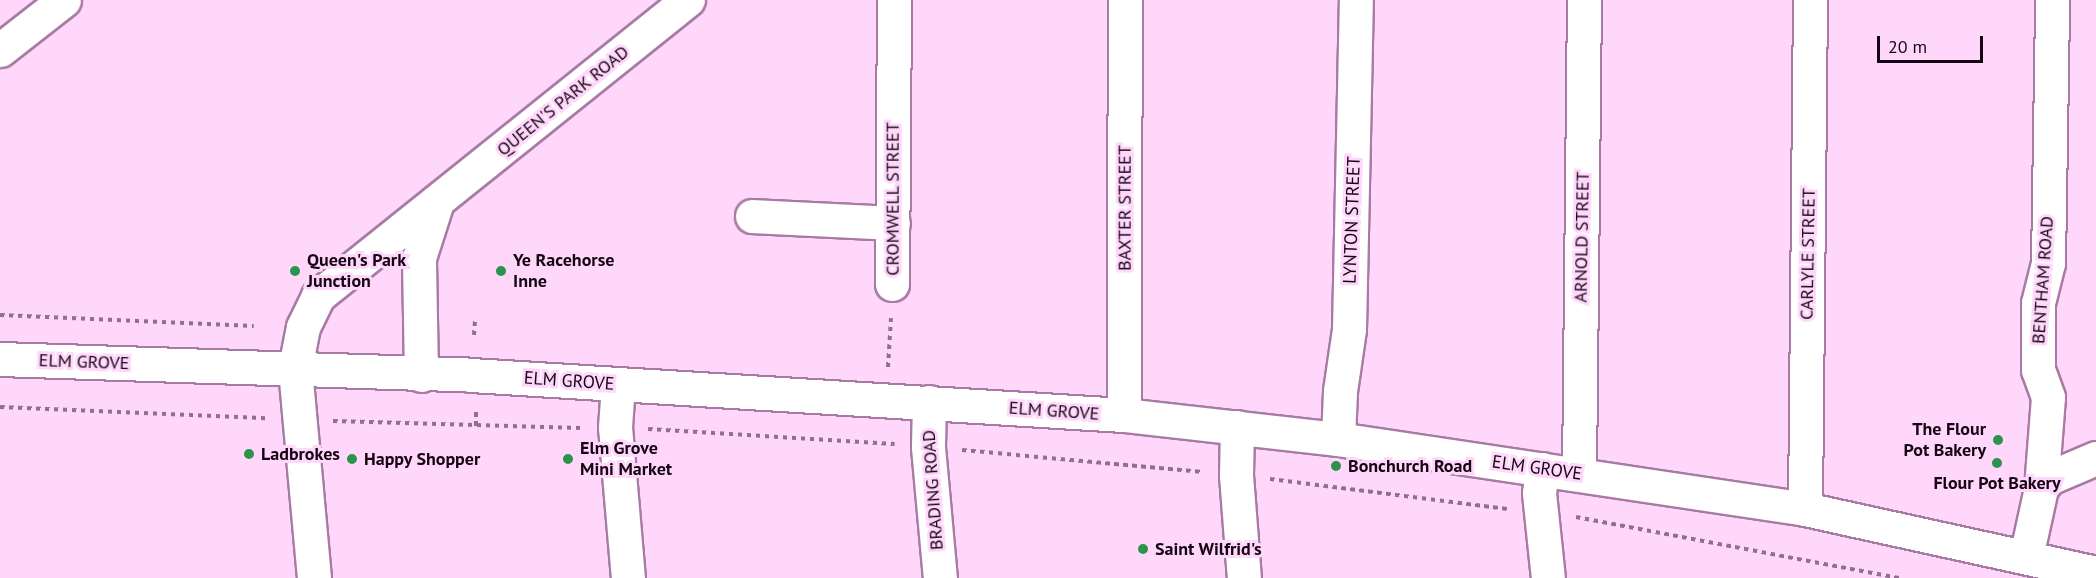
<!DOCTYPE html>
<html>
<head>
<meta charset="utf-8">
<style>
	body { margin:0 }
	#map { position:relative; width:2096px; height:578px; overflow:hidden; background:#ffd7fa; font-family:"PT Sans",sans-serif }
	div>[style] { position:absolute }
	.path>* { height:4px; margin-top:-2px; transform-origin:0; background:repeating-linear-gradient(90deg,#8e728b 0 4.5px,transparent 0 9px) }
	.roads { filter:drop-shadow(2px 0 #a77ba3) drop-shadow(-2px 0 #a77ba3) drop-shadow(0 2px #a77ba3) drop-shadow(0 -2px #a77ba3) }
	.street>* { height:33px; margin:-16.5px; padding:0 16.5px; transform-origin:16.5px; border-radius:16.5px; background:#fff }
	.secondary>* { height:33px; margin:-16.5px; padding:0 16.5px; transform-origin:16.5px; border-radius:16.5px; background:#fff }
	.dots>* { width:16px; height:16px; translate:-50% -50%; box-sizing:border-box; border:3px solid #ffd7fa; border-radius:50% }
	span { translate:-50% -50%; white-space:nowrap; text-align:center; line-height:1.15; -webkit-text-stroke:6px #ffd7fa; paint-order:stroke }
	.street-label { font-size:18px; color:#160615 }
	.poi-label { font-size:18px; color:#160615; font-weight:700 }
	.left { translate:0 -50%; text-align:left }
	.right { translate:-100% -50%; text-align:right }
	.scale { position:absolute; left:1877px; top:36px; width:106px; height:27px; box-sizing:border-box; border:3px solid #160615; border-top:0; padding-left:8px; font-size:18px; line-height:21px; white-space:nowrap; color:#160615; -webkit-text-stroke:4px #ffd7fa; paint-order:stroke }
</style>
</head>
<body>
<div id="map">
	<div class="path">
		<i style="left:0;top:315px;width:254px;rotate:2.5deg"></i>
		<i style="left:474px;top:335px;width:16px;rotate:-86deg"></i>
		<i style="left:888px;top:367px;width:49px;rotate:-86.5deg"></i>
		<i style="left:0;top:407px;width:266px;rotate:2.4deg"></i>
		<i style="left:333px;top:421px;width:248px;rotate:1.6deg"></i>
		<i style="left:476px;top:426px;width:18px;rotate:-90deg"></i>
		<i style="left:648px;top:429px;width:247px;rotate:3.5deg"></i>
		<i style="left:962px;top:450px;width:242px;rotate:5.2deg"></i>
		<i style="left:1270px;top:479px;width:239px;rotate:7.2deg"></i>
		<i style="left:1576px;top:517px;width:330px;rotate:10.7deg"></i>
	</div>
	<div class="roads">
		<div class="street">
			<i style="left:0;top:50px;width:81px;rotate:-38deg"></i>
			<i style="left:752px;top:216px;width:141px;rotate:2.8deg"></i>
			<i style="left:892px;top:284px;width:284px;rotate:-89.6deg"></i>
			<i style="left:421px;top:375px;width:117px;rotate:-91deg"></i>
			<i style="left:419px;top:258px;width:59px;rotate:-72.2deg"></i>
			<i style="left:618px;top:385px;width:42px;rotate:94.1deg"></i>
			<i style="left:615px;top:427px;width:152px;rotate:85.1deg"></i>
			<i style="left:929px;top:402px;width:45px;rotate:91.3deg"></i>
			<i style="left:928px;top:447px;width:132px;rotate:84.8deg"></i>
			<i style="left:1124px;top:415px;width:415px;rotate:-89.9deg"></i>
			<i style="left:1237px;top:427px;width:48px;rotate:91.2deg"></i>
			<i style="left:1236px;top:475px;width:103px;rotate:85.6deg"></i>
			<i style="left:1338px;top:439px;width:48px;rotate:-87.6deg"></i>
			<i style="left:1340px;top:391px;width:63px;rotate:-81.7deg"></i>
			<i style="left:1349px;top:329px;width:329px;rotate:-88.8deg"></i>
			<i style="left:1542px;top:469px;width:24px;rotate:97deg"></i>
			<i style="left:1539px;top:493px;width:85px;rotate:84deg"></i>
			<i style="left:1579px;top:474px;width:474px;rotate:-89.4deg"></i>
			<i style="left:2041px;top:488px;width:13px;rotate:-51deg"></i>
			<i style="left:2049px;top:478px;width:51px;rotate:-23.1deg"></i>
			<i style="left:1805px;top:509px;width:509px;rotate:-89.44deg"></i>
			<i style="left:2026px;top:557px;width:71px;rotate:-77.7deg"></i>
			<i style="left:2041px;top:488px;width:91px;rotate:-85.6deg"></i>
			<i style="left:2048px;top:397px;width:29px;rotate:-110deg"></i>
			<i style="left:2038px;top:370px;width:67px;rotate:-90deg"></i>
			<i style="left:2038px;top:303px;width:41px;rotate:-76deg"></i>
			<i style="left:2048px;top:263px;width:263px;rotate:-89.1deg"></i>
			<i style="left:314px;top:578px;width:211px;rotate:-95.2deg"></i>
			<i style="left:295px;top:368px;width:42px;rotate:-79deg"></i>
			<i style="left:303px;top:327px;width:34px;rotate:-64deg"></i>
			<i style="left:318px;top:296px;width:474px;rotate:-38.7deg"></i>
		</div>
		<div class="secondary">
			<i style="left:0;top:359px;width:471px;rotate:1.9deg"></i>
			<i style="left:471px;top:375px;width:654px;rotate:3.51deg"></i>
			<i style="left:1124px;top:415px;width:215px;rotate:6.4deg"></i>
			<i style="left:1338px;top:439px;width:472px;rotate:8.5deg"></i>
			<i style="left:1805px;top:509px;width:298px;rotate:12.4deg"></i>
		</div>
	</div>
	<div class="dots">
		<i style="left:295px;top:271px;background:#2a944c"></i>
		<i style="left:501px;top:271px;background:#2a944c"></i>
		<i style="left:1998px;top:440px;background:#2a944c"></i>
		<i style="left:249px;top:454px;background:#2a944c"></i>
		<i style="left:352px;top:459px;background:#2a944c"></i>
		<i style="left:568px;top:459px;background:#2a944c"></i>
		<i style="left:1997px;top:463px;background:#2a944c"></i>
		<i style="left:1336px;top:466px;background:#2a944c"></i>
		<i style="left:1143px;top:549px;background:#2a944c"></i>
	</div>
	<div class="street-label">
		<span style="left:563px;top:101px;rotate:-39deg">QUEEN'S PARK ROAD</span>
		<span style="left:893px;top:199px;rotate:-90deg">CROMWELL STREET</span>
		<span style="left:1125px;top:208px;rotate:-90deg">BAXTER STREET</span>
		<span style="left:1352px;top:220px;rotate:-88deg">LYNTON STREET</span>
		<span style="left:1582px;top:237px;rotate:-89deg">ARNOLD STREET</span>
		<span style="left:1808px;top:254px;rotate:-89deg">CARLYLE STREET</span>
		<span style="left:2043px;top:280px;rotate:-86deg">BENTHAM ROAD</span>
		<span style="left:84px;top:362px;rotate:2deg">ELM GROVE</span>
		<span style="left:569px;top:381px;rotate:4deg">ELM GROVE</span>
		<span style="left:1054px;top:411px;rotate:4deg">ELM GROVE</span>
		<span style="left:1537px;top:468px;rotate:8deg">ELM GROVE</span>
		<span style="left:933px;top:490px;rotate:-94deg">BRADING ROAD</span>
	</div>
	<div class="poi-label">
		<span class="left" style="left:307px;top:271px">Queen's Park<br>Junction</span>
		<span class="left" style="left:513px;top:271px">Ye Racehorse<br>Inne</span>
		<span class="right" style="left:1986px;top:440px">The Flour<br>Pot Bakery</span>
		<span class="left" style="left:580px;top:459px">Elm Grove<br>Mini Market</span>
		<span class="left" style="left:261px;top:454px">Ladbrokes</span>
		<span class="left" style="left:364px;top:459px">Happy Shopper</span>
		<span class="left" style="left:1348px;top:466px">Bonchurch Road</span>
		<span style="left:1997px;top:483px">Flour Pot Bakery</span>
		<span class="left" style="left:1155px;top:549px">Saint Wilfrid's</span>
	</div>
	<div class="scale">20 m</div>
</div>
</body>
</html>
